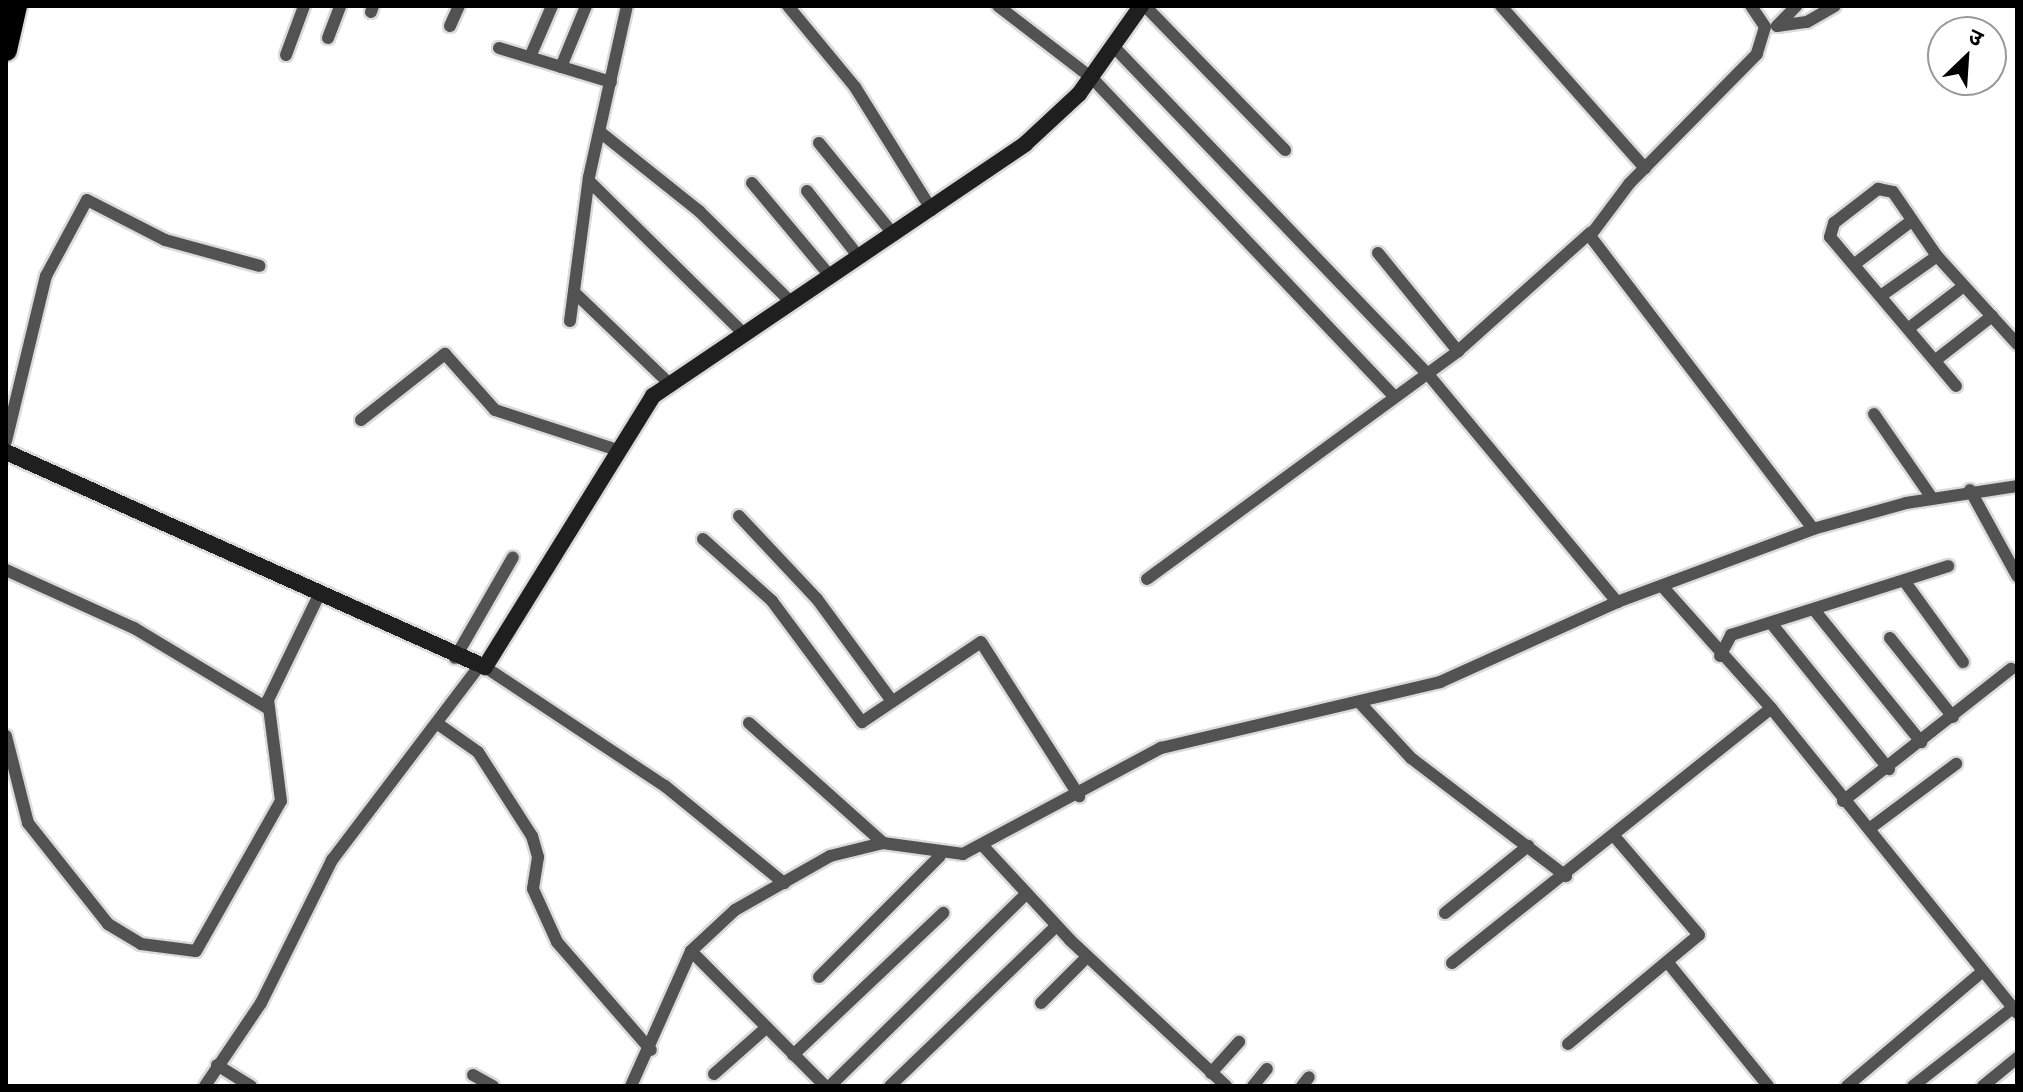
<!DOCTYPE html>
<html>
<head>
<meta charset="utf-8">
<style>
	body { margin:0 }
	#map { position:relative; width:2023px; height:1092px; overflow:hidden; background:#fff; font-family:"Open Sans","Noto Sans Devanagari",sans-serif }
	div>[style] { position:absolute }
	.roads { filter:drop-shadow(2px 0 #dbdbdb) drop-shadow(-2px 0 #dbdbdb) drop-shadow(0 2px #dbdbdb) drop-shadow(0 -2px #dbdbdb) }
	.street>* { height:12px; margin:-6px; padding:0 6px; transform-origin:6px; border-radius:6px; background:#525252 }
	.secondary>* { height:16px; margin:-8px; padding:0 8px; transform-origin:8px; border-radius:8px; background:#1f1f1f }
	.highway>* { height:22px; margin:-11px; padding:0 11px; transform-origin:11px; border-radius:11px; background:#000 }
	span { translate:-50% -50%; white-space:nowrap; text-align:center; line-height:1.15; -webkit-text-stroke:6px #fff; paint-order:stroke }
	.frame { position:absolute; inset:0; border:8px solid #000; pointer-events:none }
	.north { position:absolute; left:1927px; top:16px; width:80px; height:80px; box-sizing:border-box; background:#fff; border:2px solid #999; border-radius:50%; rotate:25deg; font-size:22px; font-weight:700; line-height:32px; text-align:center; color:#000 }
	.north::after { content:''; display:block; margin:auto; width:28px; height:36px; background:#000; clip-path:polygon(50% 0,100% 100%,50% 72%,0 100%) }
</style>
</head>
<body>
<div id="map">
	<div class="roads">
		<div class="street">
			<i style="left:788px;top:6px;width:105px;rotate:50.4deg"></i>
			<i style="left:855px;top:87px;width:145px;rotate:58deg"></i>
			<i style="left:998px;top:6px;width:118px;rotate:37.5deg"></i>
			<i style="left:1092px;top:78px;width:440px;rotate:46.5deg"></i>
			<i style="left:1145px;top:6px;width:201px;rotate:45.8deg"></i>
			<i style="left:1501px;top:6px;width:217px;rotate:48.4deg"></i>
			<i style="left:1751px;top:6px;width:25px;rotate:56deg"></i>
			<i style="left:1765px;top:27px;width:28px;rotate:107deg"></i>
			<i style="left:1757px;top:54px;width:182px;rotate:134.6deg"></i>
			<i style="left:1629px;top:184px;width:65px;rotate:126.9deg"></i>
			<i style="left:1590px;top:236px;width:368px;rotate:52.7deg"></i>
			<i style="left:371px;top:12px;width:6px;rotate:-72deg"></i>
			<i style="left:450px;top:26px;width:22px;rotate:-66deg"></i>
			<i style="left:1777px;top:26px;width:30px;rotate:-8deg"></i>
			<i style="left:1807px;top:22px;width:32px;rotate:-30deg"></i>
			<i style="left:1777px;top:26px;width:28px;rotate:-46deg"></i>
			<i style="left:328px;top:38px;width:34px;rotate:-69deg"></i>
			<i style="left:1114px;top:47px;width:452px;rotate:46.2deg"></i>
			<i style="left:1427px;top:373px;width:298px;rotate:50.3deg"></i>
			<i style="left:499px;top:48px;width:117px;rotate:16.9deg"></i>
			<i style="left:286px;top:55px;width:52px;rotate:-69.8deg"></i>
			<i style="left:530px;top:57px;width:56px;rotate:-66.7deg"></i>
			<i style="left:561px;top:67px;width:66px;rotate:-67.7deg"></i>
			<i style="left:600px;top:132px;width:127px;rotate:38.6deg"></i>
			<i style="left:699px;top:211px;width:131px;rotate:44.7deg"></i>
			<i style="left:819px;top:143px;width:119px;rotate:50.8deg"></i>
			<i style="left:589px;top:181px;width:216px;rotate:44.6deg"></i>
			<i style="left:752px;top:183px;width:123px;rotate:50deg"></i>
			<i style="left:807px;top:191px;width:84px;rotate:51.8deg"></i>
			<i style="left:1378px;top:253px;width:127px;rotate:50.8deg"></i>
			<i style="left:1856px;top:263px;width:68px;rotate:-37.2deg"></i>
			<i style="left:575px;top:293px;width:130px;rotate:43.8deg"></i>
			<i style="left:1882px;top:295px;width:67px;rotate:-35.3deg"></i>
			<i style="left:570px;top:321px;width:145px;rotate:-82.5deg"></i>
			<i style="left:589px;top:177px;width:175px;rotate:-77.5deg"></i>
			<i style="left:1909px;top:328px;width:69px;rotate:-37.4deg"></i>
			<i style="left:1937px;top:359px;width:70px;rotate:-38deg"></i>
			<i style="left:1956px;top:386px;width:195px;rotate:-130.2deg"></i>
			<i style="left:1830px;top:237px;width:15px;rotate:-74deg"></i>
			<i style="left:1834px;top:223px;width:56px;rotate:-37.7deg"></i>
			<i style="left:1878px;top:189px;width:15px;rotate:11deg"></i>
			<i style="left:1893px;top:192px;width:78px;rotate:55.5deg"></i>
			<i style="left:1937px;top:256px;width:119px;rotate:47.7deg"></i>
			<i style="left:1874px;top:414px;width:102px;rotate:55.4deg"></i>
			<i style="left:361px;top:420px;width:107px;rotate:-38.2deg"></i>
			<i style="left:445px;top:354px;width:75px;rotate:48.2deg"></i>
			<i style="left:495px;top:410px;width:125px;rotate:18.1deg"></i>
			<i style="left:6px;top:441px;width:170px;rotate:-76.4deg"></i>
			<i style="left:46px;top:276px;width:86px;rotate:-61.7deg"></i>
			<i style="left:87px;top:200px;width:88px;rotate:27.1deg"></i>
			<i style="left:165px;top:240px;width:98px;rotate:15.3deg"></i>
			<i style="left:1970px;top:490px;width:98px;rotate:61.3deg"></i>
			<i style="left:739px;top:516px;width:114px;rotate:46.8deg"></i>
			<i style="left:817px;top:599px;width:127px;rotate:53.7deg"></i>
			<i style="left:703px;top:539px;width:93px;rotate:41.9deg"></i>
			<i style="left:772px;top:601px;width:151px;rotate:53.4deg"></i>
			<i style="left:862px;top:722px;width:143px;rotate:-33.9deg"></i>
			<i style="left:981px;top:642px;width:183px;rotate:57.5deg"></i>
			<i style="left:6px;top:570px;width:141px;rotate:24.4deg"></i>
			<i style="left:134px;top:628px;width:157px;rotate:31deg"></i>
			<i style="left:1147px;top:579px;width:386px;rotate:-36.2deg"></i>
			<i style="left:1458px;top:351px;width:178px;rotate:-41.8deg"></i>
			<i style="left:1905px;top:582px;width:99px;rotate:54.1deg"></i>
			<i style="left:1662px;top:586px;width:164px;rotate:48.2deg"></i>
			<i style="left:1771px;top:708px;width:392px;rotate:51.1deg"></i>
			<i style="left:1815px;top:611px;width:169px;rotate:51deg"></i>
			<i style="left:1771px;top:623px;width:188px;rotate:51.1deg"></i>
			<i style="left:1890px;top:638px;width:101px;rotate:51.4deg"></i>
			<i style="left:1720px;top:656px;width:24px;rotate:-62deg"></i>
			<i style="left:1731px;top:635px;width:228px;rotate:-17.6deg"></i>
			<i style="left:455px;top:658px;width:116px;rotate:-60.1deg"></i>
			<i style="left:485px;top:667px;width:216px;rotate:33.5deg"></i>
			<i style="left:665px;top:786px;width:154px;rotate:39.2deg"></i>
			<i style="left:1360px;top:703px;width:75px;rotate:47.2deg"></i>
			<i style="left:1411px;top:758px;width:195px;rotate:37.3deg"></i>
			<i style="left:749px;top:723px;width:180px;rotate:41.8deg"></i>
			<i style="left:438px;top:724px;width:49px;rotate:35deg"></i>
			<i style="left:478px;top:752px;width:100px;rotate:57.3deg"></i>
			<i style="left:532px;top:836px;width:22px;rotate:74deg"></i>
			<i style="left:538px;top:857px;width:32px;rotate:99deg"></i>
			<i style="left:533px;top:889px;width:58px;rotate:65.6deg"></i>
			<i style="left:557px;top:942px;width:143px;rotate:49deg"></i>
			<i style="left:6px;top:736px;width:90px;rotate:75.8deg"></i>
			<i style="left:28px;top:823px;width:129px;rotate:51.6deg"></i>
			<i style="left:108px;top:924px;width:39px;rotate:31deg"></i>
			<i style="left:141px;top:944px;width:55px;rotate:7.3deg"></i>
			<i style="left:196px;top:951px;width:172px;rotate:-60.5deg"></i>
			<i style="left:281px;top:801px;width:102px;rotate:-97.3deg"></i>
			<i style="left:268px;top:700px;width:121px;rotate:-64.1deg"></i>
			<i style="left:1843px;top:801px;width:214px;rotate:-38.2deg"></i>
			<i style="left:1869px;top:829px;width:109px;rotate:-36.8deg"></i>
			<i style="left:984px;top:847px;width:127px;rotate:47.2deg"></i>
			<i style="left:1070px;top:940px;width:214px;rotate:43.1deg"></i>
			<i style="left:1445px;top:913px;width:107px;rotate:-38.9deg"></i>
			<i style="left:691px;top:951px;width:190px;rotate:45.2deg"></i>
			<i style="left:1452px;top:963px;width:408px;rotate:-38.6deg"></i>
			<i style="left:1669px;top:964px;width:157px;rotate:50.9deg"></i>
			<i style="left:819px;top:977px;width:171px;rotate:-45deg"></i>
			<i style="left:1041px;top:1003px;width:65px;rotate:-45deg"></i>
			<i style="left:1568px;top:1044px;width:170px;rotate:-39.8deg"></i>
			<i style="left:1699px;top:935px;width:128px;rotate:-130.6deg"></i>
			<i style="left:793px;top:1055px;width:207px;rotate:-43.4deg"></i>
			<i style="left:217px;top:1065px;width:40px;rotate:32deg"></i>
			<i style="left:1211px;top:1073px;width:42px;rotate:-47.9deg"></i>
			<i style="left:714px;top:1074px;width:69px;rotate:-41.5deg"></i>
			<i style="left:473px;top:1075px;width:23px;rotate:29deg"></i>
			<i style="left:205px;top:1086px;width:100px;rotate:-56deg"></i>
			<i style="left:261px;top:1003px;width:160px;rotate:-63.6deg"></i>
			<i style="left:332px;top:860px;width:241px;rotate:-52.8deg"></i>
			<i style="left:631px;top:1086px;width:148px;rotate:-66deg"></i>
			<i style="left:691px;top:951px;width:60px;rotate:-43deg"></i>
			<i style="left:735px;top:910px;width:109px;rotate:-29.6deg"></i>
			<i style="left:830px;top:856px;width:55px;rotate:-13.8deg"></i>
			<i style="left:883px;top:843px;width:81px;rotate:7.8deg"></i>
			<i style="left:963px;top:854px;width:225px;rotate:-28.2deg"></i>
			<i style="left:1161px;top:748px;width:287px;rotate:-13.3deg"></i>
			<i style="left:1440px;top:682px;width:194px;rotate:-24.3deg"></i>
			<i style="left:1617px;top:602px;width:209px;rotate:-20.4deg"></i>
			<i style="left:1813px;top:529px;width:97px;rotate:-15.6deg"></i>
			<i style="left:1906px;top:503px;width:112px;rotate:-8.7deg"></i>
			<i style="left:830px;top:1086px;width:273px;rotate:-44.4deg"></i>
			<i style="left:890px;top:1086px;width:231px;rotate:-43.9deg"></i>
			<i style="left:1253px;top:1086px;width:22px;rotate:-51deg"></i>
			<i style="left:1302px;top:1086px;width:11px;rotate:-52deg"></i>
			<i style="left:1847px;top:1086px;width:177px;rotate:-40.2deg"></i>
			<i style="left:1913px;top:1086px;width:127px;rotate:-38deg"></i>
			<i style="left:1983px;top:1086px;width:44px;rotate:-39.5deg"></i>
		</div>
		<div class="secondary">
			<i style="left:6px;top:452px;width:525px;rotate:24.17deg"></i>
			<i style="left:485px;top:667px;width:319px;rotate:-58.2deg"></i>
			<i style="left:653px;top:396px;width:449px;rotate:-34.1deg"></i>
			<i style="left:1025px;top:144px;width:74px;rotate:-42.8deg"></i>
			<i style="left:1079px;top:94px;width:108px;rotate:-54.8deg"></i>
		</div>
		<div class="highway">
			<i style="left:6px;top:50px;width:45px;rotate:-77.2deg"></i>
		</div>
	</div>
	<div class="frame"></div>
	<div class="north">उ</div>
</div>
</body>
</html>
